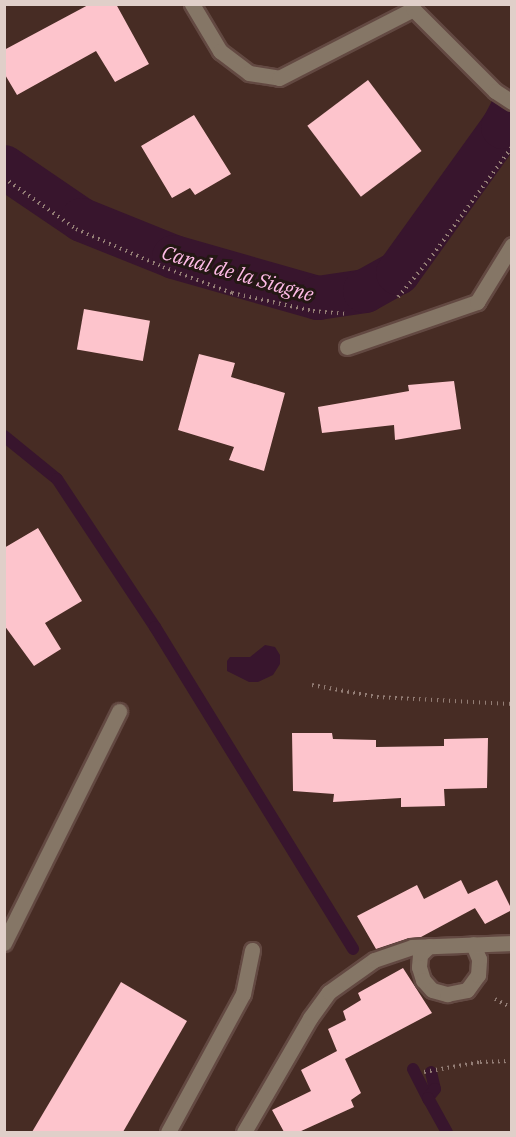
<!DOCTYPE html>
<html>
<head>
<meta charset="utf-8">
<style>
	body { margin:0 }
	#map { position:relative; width:516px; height:1137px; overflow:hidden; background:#472c24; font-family:"IBM Plex Serif",serif }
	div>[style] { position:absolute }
	.water>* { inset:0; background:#38152d }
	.stream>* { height:12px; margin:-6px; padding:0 6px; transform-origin:6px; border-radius:6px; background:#38152d }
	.canal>* { height:44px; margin:-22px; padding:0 22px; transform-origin:22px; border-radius:22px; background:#38152d }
	.building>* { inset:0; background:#fdc4cc; transform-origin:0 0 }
	.path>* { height:4px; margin-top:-2px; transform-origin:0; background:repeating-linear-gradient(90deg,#937d75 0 1.5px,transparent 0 6px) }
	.roads { filter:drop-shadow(2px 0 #634942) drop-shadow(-2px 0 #634942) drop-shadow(0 2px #634942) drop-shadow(0 -2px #634942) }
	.minor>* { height:15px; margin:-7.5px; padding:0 7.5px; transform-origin:7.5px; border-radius:7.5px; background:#857666 }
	span { translate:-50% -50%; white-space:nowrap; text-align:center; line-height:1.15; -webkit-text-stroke:6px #241814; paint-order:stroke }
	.water-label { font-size:20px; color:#ffbbe7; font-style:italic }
	.frame { position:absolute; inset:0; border:6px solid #e0cfc9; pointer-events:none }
</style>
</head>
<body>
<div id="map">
	<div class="water">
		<i style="clip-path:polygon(265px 645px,275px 647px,280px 655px,280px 664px,273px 675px,258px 682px,249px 682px,227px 671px,227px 661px,230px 657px,250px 657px)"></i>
	</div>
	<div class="stream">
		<i style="left:4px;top:436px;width:68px;rotate:39.1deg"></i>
		<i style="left:57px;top:479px;width:178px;rotate:56.5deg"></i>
		<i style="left:155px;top:627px;width:378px;rotate:58.4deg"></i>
		<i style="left:413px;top:1069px;width:35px;rotate:63deg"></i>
		<i style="left:431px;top:1072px;width:17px;rotate:77deg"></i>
		<i style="left:435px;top:1089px;width:11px;rotate:128deg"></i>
		<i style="left:428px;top:1098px;width:39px;rotate:61deg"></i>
	</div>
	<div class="canal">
		<i style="left:4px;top:167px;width:94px;rotate:34.2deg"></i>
		<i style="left:82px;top:220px;width:99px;rotate:21.9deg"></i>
		<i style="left:174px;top:257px;width:150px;rotate:15.9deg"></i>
		<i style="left:318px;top:298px;width:48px;rotate:-8.5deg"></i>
		<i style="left:365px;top:291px;width:38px;rotate:-29deg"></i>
		<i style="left:398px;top:273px;width:180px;rotate:-54.3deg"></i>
		<i style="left:503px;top:127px;width:19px;rotate:-62deg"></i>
	</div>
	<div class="building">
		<i style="clip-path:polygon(90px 4px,116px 4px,149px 64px,115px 82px,96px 51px,17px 95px,4px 73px,4px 50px)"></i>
		<i style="left:368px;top:80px;width:89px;height:76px;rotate:53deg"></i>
		<i style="clip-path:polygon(194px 115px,231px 174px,195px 195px,190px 188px,172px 198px,141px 146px)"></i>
		<i style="left:84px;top:309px;width:67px;height:41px;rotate:10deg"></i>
		<i style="clip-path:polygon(199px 354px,235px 363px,231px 377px,285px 393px,264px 471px,229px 460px,234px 447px,178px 430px)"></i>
		<i style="clip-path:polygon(454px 381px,461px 429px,395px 440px,394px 425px,322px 433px,318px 407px,409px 391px,408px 385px)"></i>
		<i style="clip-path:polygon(38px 528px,82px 601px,45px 623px,61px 649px,34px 666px,4px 625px,4px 548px)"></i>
		<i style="clip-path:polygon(292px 733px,332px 733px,333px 739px,376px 740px,376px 747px,444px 746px,444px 739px,488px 738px,487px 788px,444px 789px,445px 806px,401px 807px,401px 798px,333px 802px,334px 794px,293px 791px)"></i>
		<i style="clip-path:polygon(461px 880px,468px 894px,497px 880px,512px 910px,485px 924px,473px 905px,475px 908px,421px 937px,409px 938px,376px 949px,357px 916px,417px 885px,424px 899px)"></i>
		<i style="clip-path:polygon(403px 968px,432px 1013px,345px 1059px,361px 1093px,351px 1100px,354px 1107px,299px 1132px,284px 1132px,272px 1110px,311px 1091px,301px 1070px,337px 1051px,328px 1029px,346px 1020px,343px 1011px,361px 1000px,358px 993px)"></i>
		<i style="clip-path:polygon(121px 982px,187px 1021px,123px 1132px,32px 1132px)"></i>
	</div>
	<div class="path">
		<i style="left:4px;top:178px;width:88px;rotate:35.3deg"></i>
		<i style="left:76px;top:229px;width:95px;rotate:23.6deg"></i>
		<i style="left:163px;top:267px;width:74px;rotate:20.6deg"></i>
		<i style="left:232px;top:293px;width:83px;rotate:12.5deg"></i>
		<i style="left:313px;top:311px;width:33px;rotate:5deg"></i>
		<i style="left:398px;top:297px;width:48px;rotate:-50deg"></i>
		<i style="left:429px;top:260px;width:140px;rotate:-53.7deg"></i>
		<i style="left:312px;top:685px;width:66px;rotate:10.5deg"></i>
		<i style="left:377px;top:697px;width:135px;rotate:3deg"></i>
		<i style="left:495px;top:999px;width:19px;rotate:28deg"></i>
		<i style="left:424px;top:1072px;width:57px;rotate:-10.1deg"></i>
		<i style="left:480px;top:1062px;width:32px;rotate:-2deg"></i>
	</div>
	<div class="roads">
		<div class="minor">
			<i style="left:192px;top:4px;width:55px;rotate:59.2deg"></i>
			<i style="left:220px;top:51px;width:36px;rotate:37deg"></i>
			<i style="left:249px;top:73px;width:30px;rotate:9deg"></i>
			<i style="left:279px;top:78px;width:151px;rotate:-27.2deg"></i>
			<i style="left:413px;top:9px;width:116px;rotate:45deg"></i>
			<i style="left:495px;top:91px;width:20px;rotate:33deg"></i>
			<i style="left:347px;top:347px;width:138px;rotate:-19.1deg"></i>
			<i style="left:477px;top:302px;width:67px;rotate:-58.4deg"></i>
			<i style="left:4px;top:943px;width:259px;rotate:-63.6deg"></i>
			<i style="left:429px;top:946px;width:13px;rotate:135deg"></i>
			<i style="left:420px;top:955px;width:12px;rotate:95deg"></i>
			<i style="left:419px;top:967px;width:14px;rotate:73deg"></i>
			<i style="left:423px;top:980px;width:13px;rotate:48deg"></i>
			<i style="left:432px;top:990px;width:16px;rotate:15deg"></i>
			<i style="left:447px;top:994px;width:20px;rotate:-11deg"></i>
			<i style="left:467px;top:990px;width:19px;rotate:-54deg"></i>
			<i style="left:478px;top:975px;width:16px;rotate:-86deg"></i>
			<i style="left:479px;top:959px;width:16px;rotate:-112deg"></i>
			<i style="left:168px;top:1132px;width:157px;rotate:-61.5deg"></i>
			<i style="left:243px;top:994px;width:45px;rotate:-78.4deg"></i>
			<i style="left:244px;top:1132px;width:132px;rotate:-59.9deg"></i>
			<i style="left:310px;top:1018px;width:32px;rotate:-54deg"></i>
			<i style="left:329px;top:992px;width:55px;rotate:-35.4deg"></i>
			<i style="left:374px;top:960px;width:40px;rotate:-18.9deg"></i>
			<i style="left:412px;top:947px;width:100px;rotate:-2.3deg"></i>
		</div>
	</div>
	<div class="water-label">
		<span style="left:238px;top:273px;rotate:16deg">Canal de la Siagne</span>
	</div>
	<div class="frame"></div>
</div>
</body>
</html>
